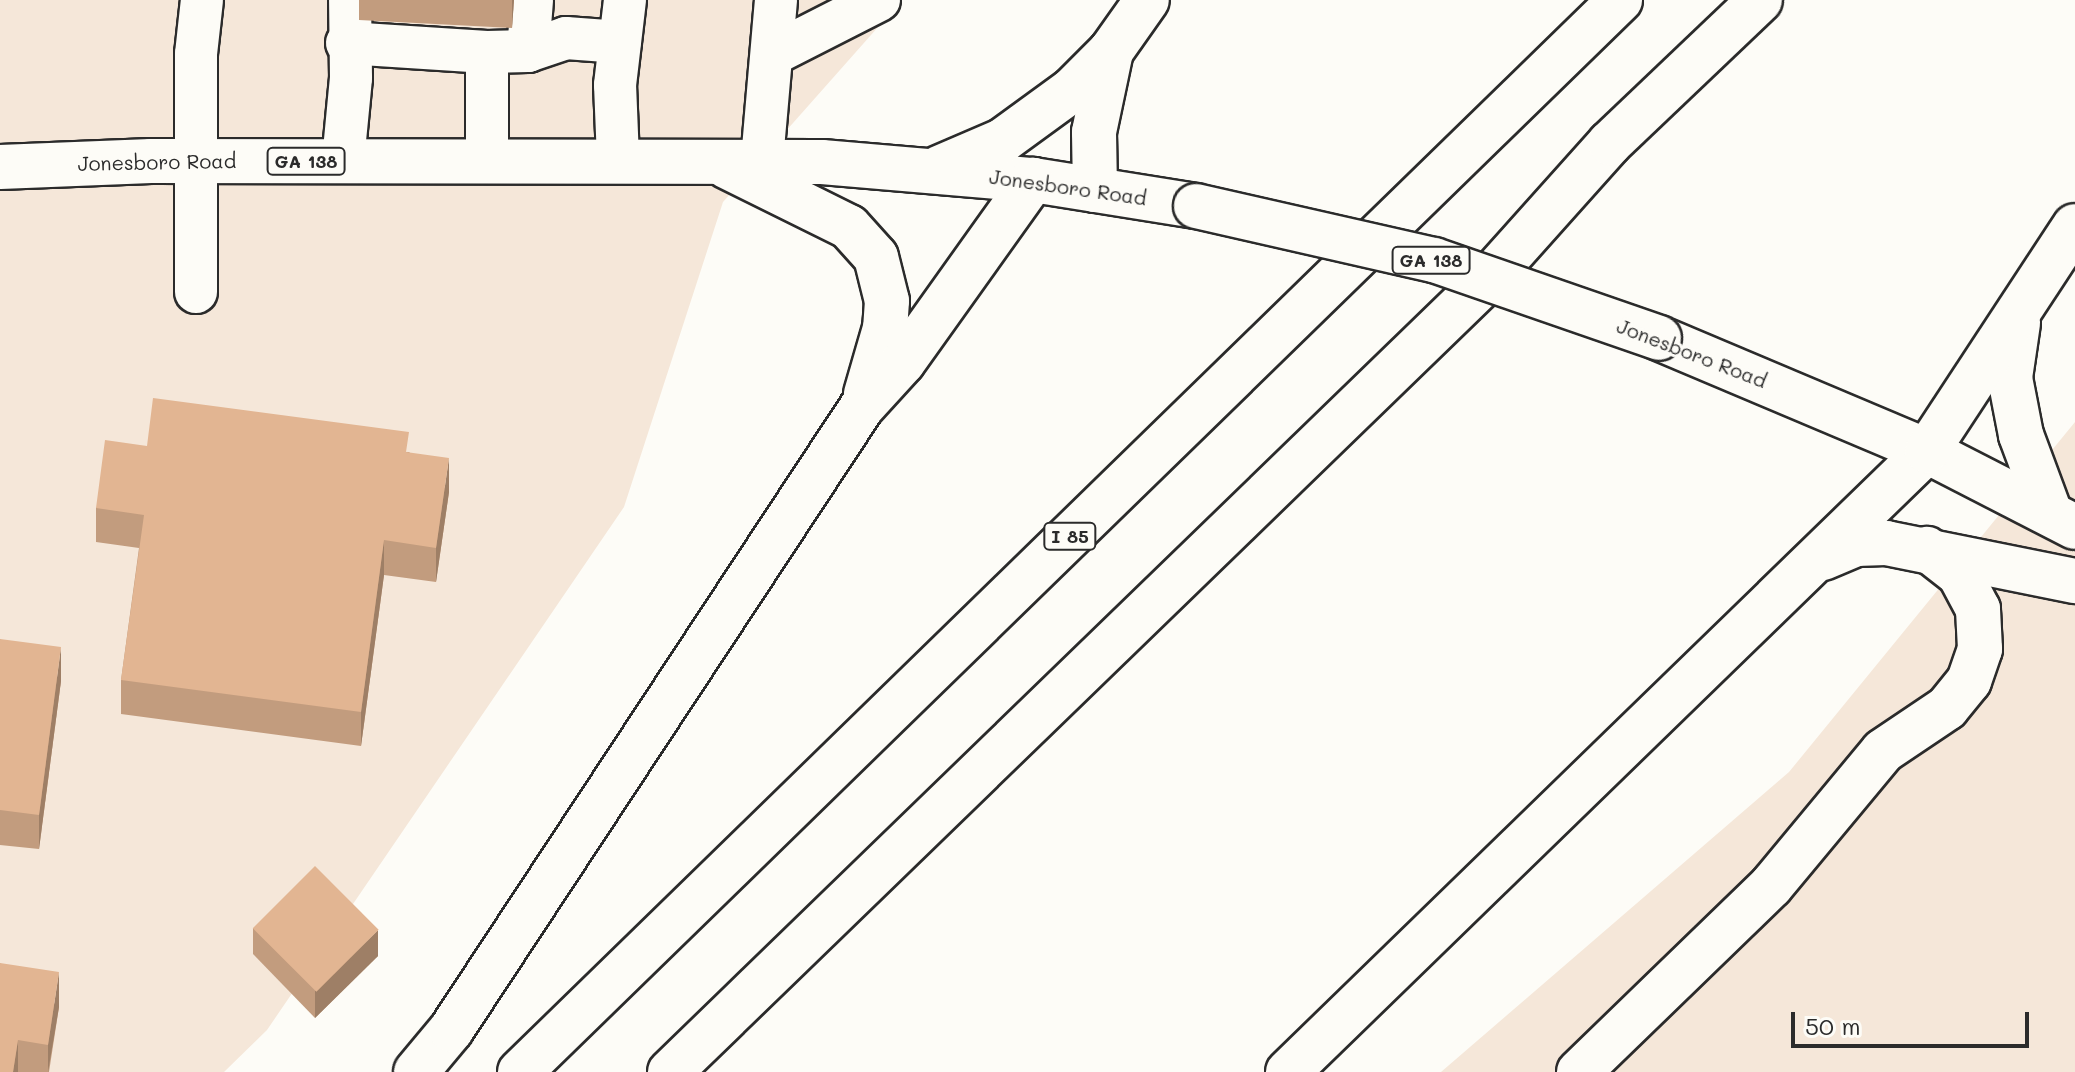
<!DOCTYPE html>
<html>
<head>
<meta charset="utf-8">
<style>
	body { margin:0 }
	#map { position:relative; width:2075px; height:1072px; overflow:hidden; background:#fdfcf7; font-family:Mali,sans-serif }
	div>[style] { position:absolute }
	.built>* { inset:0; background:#f5e7d9 }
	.roads { filter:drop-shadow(2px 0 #2b2b2b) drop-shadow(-2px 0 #2b2b2b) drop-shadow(0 2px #2b2b2b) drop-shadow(0 -2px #2b2b2b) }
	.minor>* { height:42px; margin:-21px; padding:0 21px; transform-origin:21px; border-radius:21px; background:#fdfcf7 }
	.major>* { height:44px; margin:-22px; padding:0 22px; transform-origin:22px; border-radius:22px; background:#fdfcf7 }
	.highway>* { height:44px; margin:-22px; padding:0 22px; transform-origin:22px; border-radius:22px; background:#fdfcf7 }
	.bridges { filter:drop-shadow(2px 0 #2b2b2b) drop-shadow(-2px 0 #2b2b2b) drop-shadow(0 2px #2b2b2b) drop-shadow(0 -2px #2b2b2b) }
	.highway-bridge>* { height:44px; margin:-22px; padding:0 22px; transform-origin:22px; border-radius:22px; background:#fdfcf7 }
	.wall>* { inset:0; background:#c29c7e }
	.shaded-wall>* { inset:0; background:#9e7f66 }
	.building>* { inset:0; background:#e2b592; transform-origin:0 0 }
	span { translate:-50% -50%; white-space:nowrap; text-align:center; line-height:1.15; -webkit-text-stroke:6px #fdfcf7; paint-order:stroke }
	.shield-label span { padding:2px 6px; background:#fdfcf7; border:2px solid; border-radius:6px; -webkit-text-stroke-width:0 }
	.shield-label { font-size:18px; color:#2b2b2b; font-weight:700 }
	.street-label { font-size:20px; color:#2b2b2b }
	.scale { position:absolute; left:1791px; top:1012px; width:238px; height:36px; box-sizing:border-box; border:4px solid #2b2b2b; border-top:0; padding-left:10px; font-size:24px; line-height:28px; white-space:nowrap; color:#2b2b2b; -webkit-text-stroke:6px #fdfcf7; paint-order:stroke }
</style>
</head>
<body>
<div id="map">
	<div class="built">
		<i style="clip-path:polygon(0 0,902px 0,723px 202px,624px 507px,267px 1030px,224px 1072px,0 1072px)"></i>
		<i style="clip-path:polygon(2075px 422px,2075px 1072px,1441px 1072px,1789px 772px)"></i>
	</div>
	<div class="roads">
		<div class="minor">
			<i style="left:347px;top:43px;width:140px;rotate:3.7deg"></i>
			<i style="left:487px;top:52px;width:41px;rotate:-1.4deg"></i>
			<i style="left:528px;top:51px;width:40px;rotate:-18.9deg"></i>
			<i style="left:566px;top:38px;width:54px;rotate:4.2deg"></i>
			<i style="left:528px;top:51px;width:51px;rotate:-85.5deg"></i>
			<i style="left:773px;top:54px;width:119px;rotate:-27deg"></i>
			<i style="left:618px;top:159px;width:74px;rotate:-92.3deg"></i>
			<i style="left:615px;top:85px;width:86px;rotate:-83.3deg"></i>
			<i style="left:487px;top:160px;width:108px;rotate:-90deg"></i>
			<i style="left:762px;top:160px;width:161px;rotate:-85deg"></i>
			<i style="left:343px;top:161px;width:83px;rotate:-84.5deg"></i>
			<i style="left:351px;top:78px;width:78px;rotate:-90.7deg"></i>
			<i style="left:196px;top:292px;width:238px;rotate:-90deg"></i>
			<i style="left:196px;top:54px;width:54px;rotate:-83.7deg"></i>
		</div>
		<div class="major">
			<i style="left:1927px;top:451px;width:166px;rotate:27.2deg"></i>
		</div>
		<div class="highway">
			<i style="left:726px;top:166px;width:137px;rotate:26.4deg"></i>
			<i style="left:849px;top:227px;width:40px;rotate:48deg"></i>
			<i style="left:876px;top:257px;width:45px;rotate:76deg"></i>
			<i style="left:887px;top:301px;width:27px;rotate:94deg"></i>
			<i style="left:885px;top:328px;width:69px;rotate:106.1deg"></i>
			<i style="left:0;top:167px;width:151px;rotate:-2.3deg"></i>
			<i style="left:151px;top:161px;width:671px;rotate:0.09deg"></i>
			<i style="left:822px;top:162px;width:212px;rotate:4.9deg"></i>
			<i style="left:1033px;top:180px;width:165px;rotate:9.1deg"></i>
			<i style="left:939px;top:168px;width:69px;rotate:-23.2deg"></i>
			<i style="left:1002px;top:141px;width:87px;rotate:-36.1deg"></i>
			<i style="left:1072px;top:90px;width:55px;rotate:-45deg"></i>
			<i style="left:1111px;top:51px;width:62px;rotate:-54.8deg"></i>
			<i style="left:1095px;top:190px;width:58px;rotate:-91deg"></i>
			<i style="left:1094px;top:132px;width:83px;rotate:-78.1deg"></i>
			<i style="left:2018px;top:323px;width:56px;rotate:98.3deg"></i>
			<i style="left:2010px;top:378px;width:58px;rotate:79.1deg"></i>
			<i style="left:2021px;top:435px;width:83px;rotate:69.6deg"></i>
			<i style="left:1659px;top:338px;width:291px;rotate:22.9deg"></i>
			<i style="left:1823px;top:558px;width:36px;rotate:-23deg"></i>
			<i style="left:1856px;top:544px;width:30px;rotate:-2deg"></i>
			<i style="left:1886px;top:543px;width:193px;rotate:11.4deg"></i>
			<i style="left:416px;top:1072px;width:55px;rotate:-50.2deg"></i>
			<i style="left:451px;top:1030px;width:746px;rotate:-56.59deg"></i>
			<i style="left:862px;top:407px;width:61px;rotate:-47.7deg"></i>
			<i style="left:903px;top:362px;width:224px;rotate:-54.5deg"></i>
			<i style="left:520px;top:1072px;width:1536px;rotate:-44.26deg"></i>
			<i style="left:670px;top:1072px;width:1144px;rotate:-44.11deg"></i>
			<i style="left:1491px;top:276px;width:178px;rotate:-48.2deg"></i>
			<i style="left:1610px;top:143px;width:207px;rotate:-43.6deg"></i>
			<i style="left:1288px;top:1072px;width:891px;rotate:-44.18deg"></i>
			<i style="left:1927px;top:451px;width:269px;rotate:-56.7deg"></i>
			<i style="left:1579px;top:1072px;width:267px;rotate:-44.1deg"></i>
			<i style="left:1771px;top:886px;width:175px;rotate:-50.3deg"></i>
			<i style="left:1883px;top:751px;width:77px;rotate:-33.9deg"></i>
			<i style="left:1947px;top:708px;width:35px;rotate:-51deg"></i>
			<i style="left:1969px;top:681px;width:34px;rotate:-71deg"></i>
			<i style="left:1980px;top:649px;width:40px;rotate:-92.9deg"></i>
			<i style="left:1978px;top:609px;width:40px;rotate:-118deg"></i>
			<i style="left:1959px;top:574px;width:41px;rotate:-142deg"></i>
		</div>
	</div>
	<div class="bridges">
		<div class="highway-bridge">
			<i style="left:1196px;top:206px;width:244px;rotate:12.8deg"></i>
			<i style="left:1434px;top:260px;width:238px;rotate:19.1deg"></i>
		</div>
	</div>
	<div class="wall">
		<i style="clip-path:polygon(359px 0,514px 0,512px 28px,359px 20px)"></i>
		<i style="clip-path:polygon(147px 446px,409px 452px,449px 492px,436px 582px,384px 575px,361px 746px,121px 714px,121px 680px,139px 548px,96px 542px,96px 508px)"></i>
		<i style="clip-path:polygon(0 639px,61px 681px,39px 849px,0 845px)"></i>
		<i style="clip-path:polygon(253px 928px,378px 956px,315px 1018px,253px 954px)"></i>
		<i style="clip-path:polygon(0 963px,59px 1007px,49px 1072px,0 1072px)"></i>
	</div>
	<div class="shaded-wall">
		<i style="clip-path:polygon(512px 0,514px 0,512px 28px)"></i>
		<i style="clip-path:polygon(449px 458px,449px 492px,436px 582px,436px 548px)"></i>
		<i style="clip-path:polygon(384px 540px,384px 575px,361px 746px,361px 712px)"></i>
		<i style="clip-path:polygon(61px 647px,61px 681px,39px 849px,39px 815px)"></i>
		<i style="clip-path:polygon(378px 930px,378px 956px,315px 1018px,315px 991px)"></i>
		<i style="clip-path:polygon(59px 972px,59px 1007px,48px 1072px,48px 1045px)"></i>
		<i style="clip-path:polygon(18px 1040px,18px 1072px,13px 1072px)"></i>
	</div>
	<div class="building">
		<i style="clip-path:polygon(153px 398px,409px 432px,406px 452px,449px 458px,436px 548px,384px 540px,361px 712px,121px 680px,144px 515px,96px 508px,105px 440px,147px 446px)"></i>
		<i style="clip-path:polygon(0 639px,61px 647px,39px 815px,0 810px)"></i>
		<i style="left:315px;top:866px;width:90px;height:88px;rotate:45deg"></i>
		<i style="clip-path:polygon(0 963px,59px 972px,48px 1045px,18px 1040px,13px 1072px,0 1072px)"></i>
	</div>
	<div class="shield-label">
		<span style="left:306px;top:161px">GA 138</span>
		<span style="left:1431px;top:260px">GA 138</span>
		<span style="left:1070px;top:536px">I 85</span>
	</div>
	<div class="street-label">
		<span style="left:157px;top:162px;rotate:-1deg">Jonesboro Road</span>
		<span style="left:1068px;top:187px;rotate:8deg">Jonesboro Road</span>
		<span style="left:1692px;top:353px;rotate:21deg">Jonesboro Road</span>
	</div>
	<div class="scale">50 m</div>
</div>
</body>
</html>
